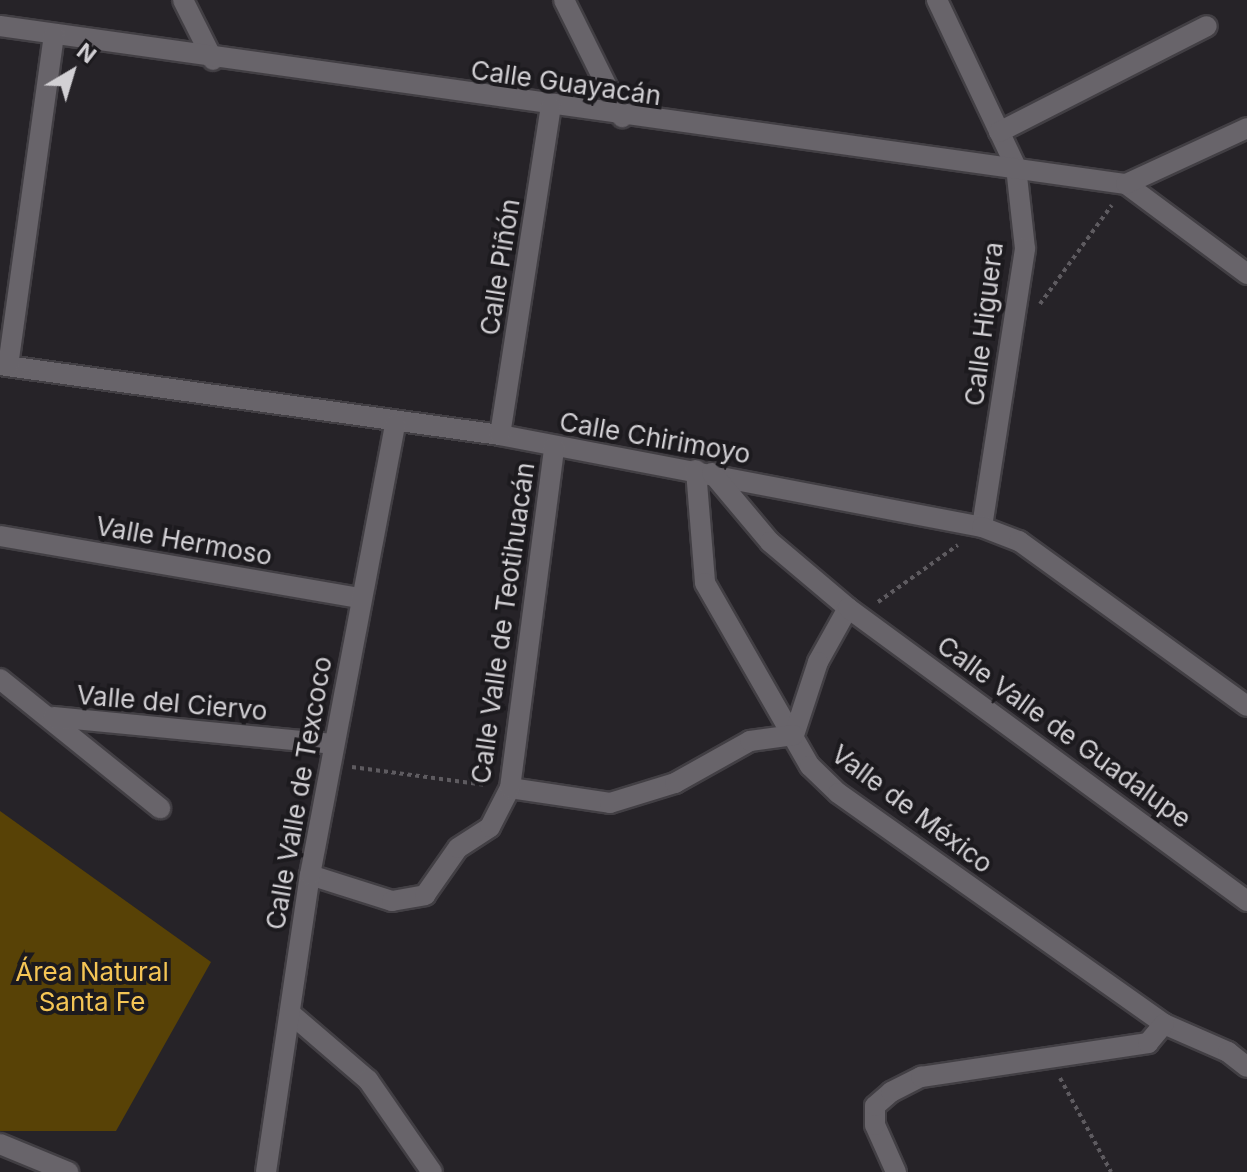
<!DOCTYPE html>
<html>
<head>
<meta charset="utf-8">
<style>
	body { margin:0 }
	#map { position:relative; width:1247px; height:1172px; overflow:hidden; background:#262328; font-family:Inter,sans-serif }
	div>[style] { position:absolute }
	.green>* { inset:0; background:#584206 }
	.path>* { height:4px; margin-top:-2px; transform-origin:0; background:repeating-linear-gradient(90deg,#5e5b60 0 4px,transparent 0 8px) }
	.roads { filter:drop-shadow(2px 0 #423f44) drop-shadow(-2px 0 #423f44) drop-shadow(0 2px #423f44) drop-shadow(0 -2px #423f44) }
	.minor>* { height:20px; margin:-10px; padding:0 10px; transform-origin:10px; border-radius:10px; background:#68646a }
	span { translate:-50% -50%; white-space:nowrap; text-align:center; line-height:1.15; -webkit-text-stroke:8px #1c1a1e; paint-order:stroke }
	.street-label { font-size:26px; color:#d2d0d4 }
	.park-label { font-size:26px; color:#f4c555 }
	.north { position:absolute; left:32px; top:32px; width:80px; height:80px; -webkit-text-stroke:6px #1c1a1e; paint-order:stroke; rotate:38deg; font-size:22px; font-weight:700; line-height:32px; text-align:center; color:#d2d0d4 }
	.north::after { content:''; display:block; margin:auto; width:28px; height:36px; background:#d2d0d4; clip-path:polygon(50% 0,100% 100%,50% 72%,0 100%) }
</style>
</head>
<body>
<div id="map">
	<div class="green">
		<i style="clip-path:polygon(0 811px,211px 962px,116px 1131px,0 1131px)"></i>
	</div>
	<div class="path">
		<i style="left:1040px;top:304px;width:122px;rotate:-54deg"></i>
		<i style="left:878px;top:602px;width:98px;rotate:-35.5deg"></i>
		<i style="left:352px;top:767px;width:135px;rotate:7.7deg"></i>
		<i style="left:1060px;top:1078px;width:107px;rotate:61.5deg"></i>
	</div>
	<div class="roads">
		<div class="minor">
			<i style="left:183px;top:0;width:67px;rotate:63.4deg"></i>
			<i style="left:564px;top:0;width:131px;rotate:63.6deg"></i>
			<i style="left:937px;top:0;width:185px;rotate:64.7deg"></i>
			<i style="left:1016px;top:167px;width:82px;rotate:83.7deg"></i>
			<i style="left:1025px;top:249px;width:281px;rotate:98.8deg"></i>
			<i style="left:0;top:26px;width:1137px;rotate:7.99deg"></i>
			<i style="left:1126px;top:184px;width:151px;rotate:36.6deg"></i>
			<i style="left:999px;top:132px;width:233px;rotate:-27deg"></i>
			<i style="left:1126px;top:184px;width:133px;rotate:-24.8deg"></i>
			<i style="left:0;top:365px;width:505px;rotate:7.97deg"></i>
			<i style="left:500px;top:435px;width:491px;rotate:10.8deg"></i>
			<i style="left:982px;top:527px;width:40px;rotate:21deg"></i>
			<i style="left:1019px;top:541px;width:281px;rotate:35.9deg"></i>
			<i style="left:8px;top:366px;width:335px;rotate:-82.1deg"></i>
			<i style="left:500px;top:435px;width:332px;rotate:-81.2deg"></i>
			<i style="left:696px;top:470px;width:113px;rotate:85.4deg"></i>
			<i style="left:705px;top:583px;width:211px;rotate:60.2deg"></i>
			<i style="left:810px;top:766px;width:39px;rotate:44deg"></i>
			<i style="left:838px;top:793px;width:400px;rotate:35.3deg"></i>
			<i style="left:1164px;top:1024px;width:70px;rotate:23.6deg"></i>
			<i style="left:1228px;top:1052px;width:24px;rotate:38deg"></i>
			<i style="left:712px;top:473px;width:90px;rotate:50deg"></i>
			<i style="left:770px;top:542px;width:102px;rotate:40.2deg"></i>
			<i style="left:848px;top:608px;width:62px;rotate:119.1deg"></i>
			<i style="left:818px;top:662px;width:77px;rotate:108.2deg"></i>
			<i style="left:0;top:536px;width:364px;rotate:9.8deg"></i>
			<i style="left:848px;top:608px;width:495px;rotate:36.3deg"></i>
			<i style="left:0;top:679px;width:206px;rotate:38.9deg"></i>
			<i style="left:53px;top:717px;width:281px;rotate:5.5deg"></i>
			<i style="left:510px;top:788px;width:101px;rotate:8.5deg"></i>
			<i style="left:610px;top:803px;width:68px;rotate:-17.1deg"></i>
			<i style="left:675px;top:783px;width:86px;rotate:-29.2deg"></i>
			<i style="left:750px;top:741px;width:44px;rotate:-7.8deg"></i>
			<i style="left:310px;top:875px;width:86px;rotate:17.6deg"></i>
			<i style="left:392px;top:901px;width:34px;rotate:-10deg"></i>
			<i style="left:425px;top:895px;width:57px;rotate:-54.9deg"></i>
			<i style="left:458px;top:848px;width:38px;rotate:-33deg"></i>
			<i style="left:490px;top:827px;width:44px;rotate:-62.9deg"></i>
			<i style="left:510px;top:788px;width:344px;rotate:-82.6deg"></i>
			<i style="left:290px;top:1013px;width:103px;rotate:40.7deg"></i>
			<i style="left:368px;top:1080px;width:112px;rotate:55.2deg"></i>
			<i style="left:0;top:1144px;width:74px;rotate:22.4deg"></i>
			<i style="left:266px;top:1172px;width:300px;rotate:-81.6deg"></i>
			<i style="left:310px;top:875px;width:459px;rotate:-79.3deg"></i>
			<i style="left:896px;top:1172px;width:51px;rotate:-114.1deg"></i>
			<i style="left:875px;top:1125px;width:19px;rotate:-90deg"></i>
			<i style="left:875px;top:1106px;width:21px;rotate:-41deg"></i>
			<i style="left:891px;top:1092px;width:34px;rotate:-27deg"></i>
			<i style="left:921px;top:1077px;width:230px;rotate:-8.5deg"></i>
			<i style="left:1148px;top:1043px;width:25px;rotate:-50deg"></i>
		</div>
	</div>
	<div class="street-label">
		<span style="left:566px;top:83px;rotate:8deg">Calle Guayacán</span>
		<span style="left:500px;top:267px;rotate:-81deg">Calle Piñón</span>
		<span style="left:984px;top:324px;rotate:-83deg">Calle Higuera</span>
		<span style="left:655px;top:438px;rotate:10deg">Calle Chirimoyo</span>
		<span style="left:184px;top:541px;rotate:10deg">Valle Hermoso</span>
		<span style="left:503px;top:623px;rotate:-82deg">Calle Valle de Teotihuacán</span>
		<span style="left:172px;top:703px;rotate:5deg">Valle del Ciervo</span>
		<span style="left:1064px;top:732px;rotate:36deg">Calle Valle de Guadalupe</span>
		<span style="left:299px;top:793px;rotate:-80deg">Calle Valle de Texcoco</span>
		<span style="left:912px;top:809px;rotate:37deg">Valle de México</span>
	</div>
	<div class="park-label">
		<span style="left:92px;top:987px">Área Natural<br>Santa Fe</span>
	</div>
	<div class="north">N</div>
</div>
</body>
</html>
